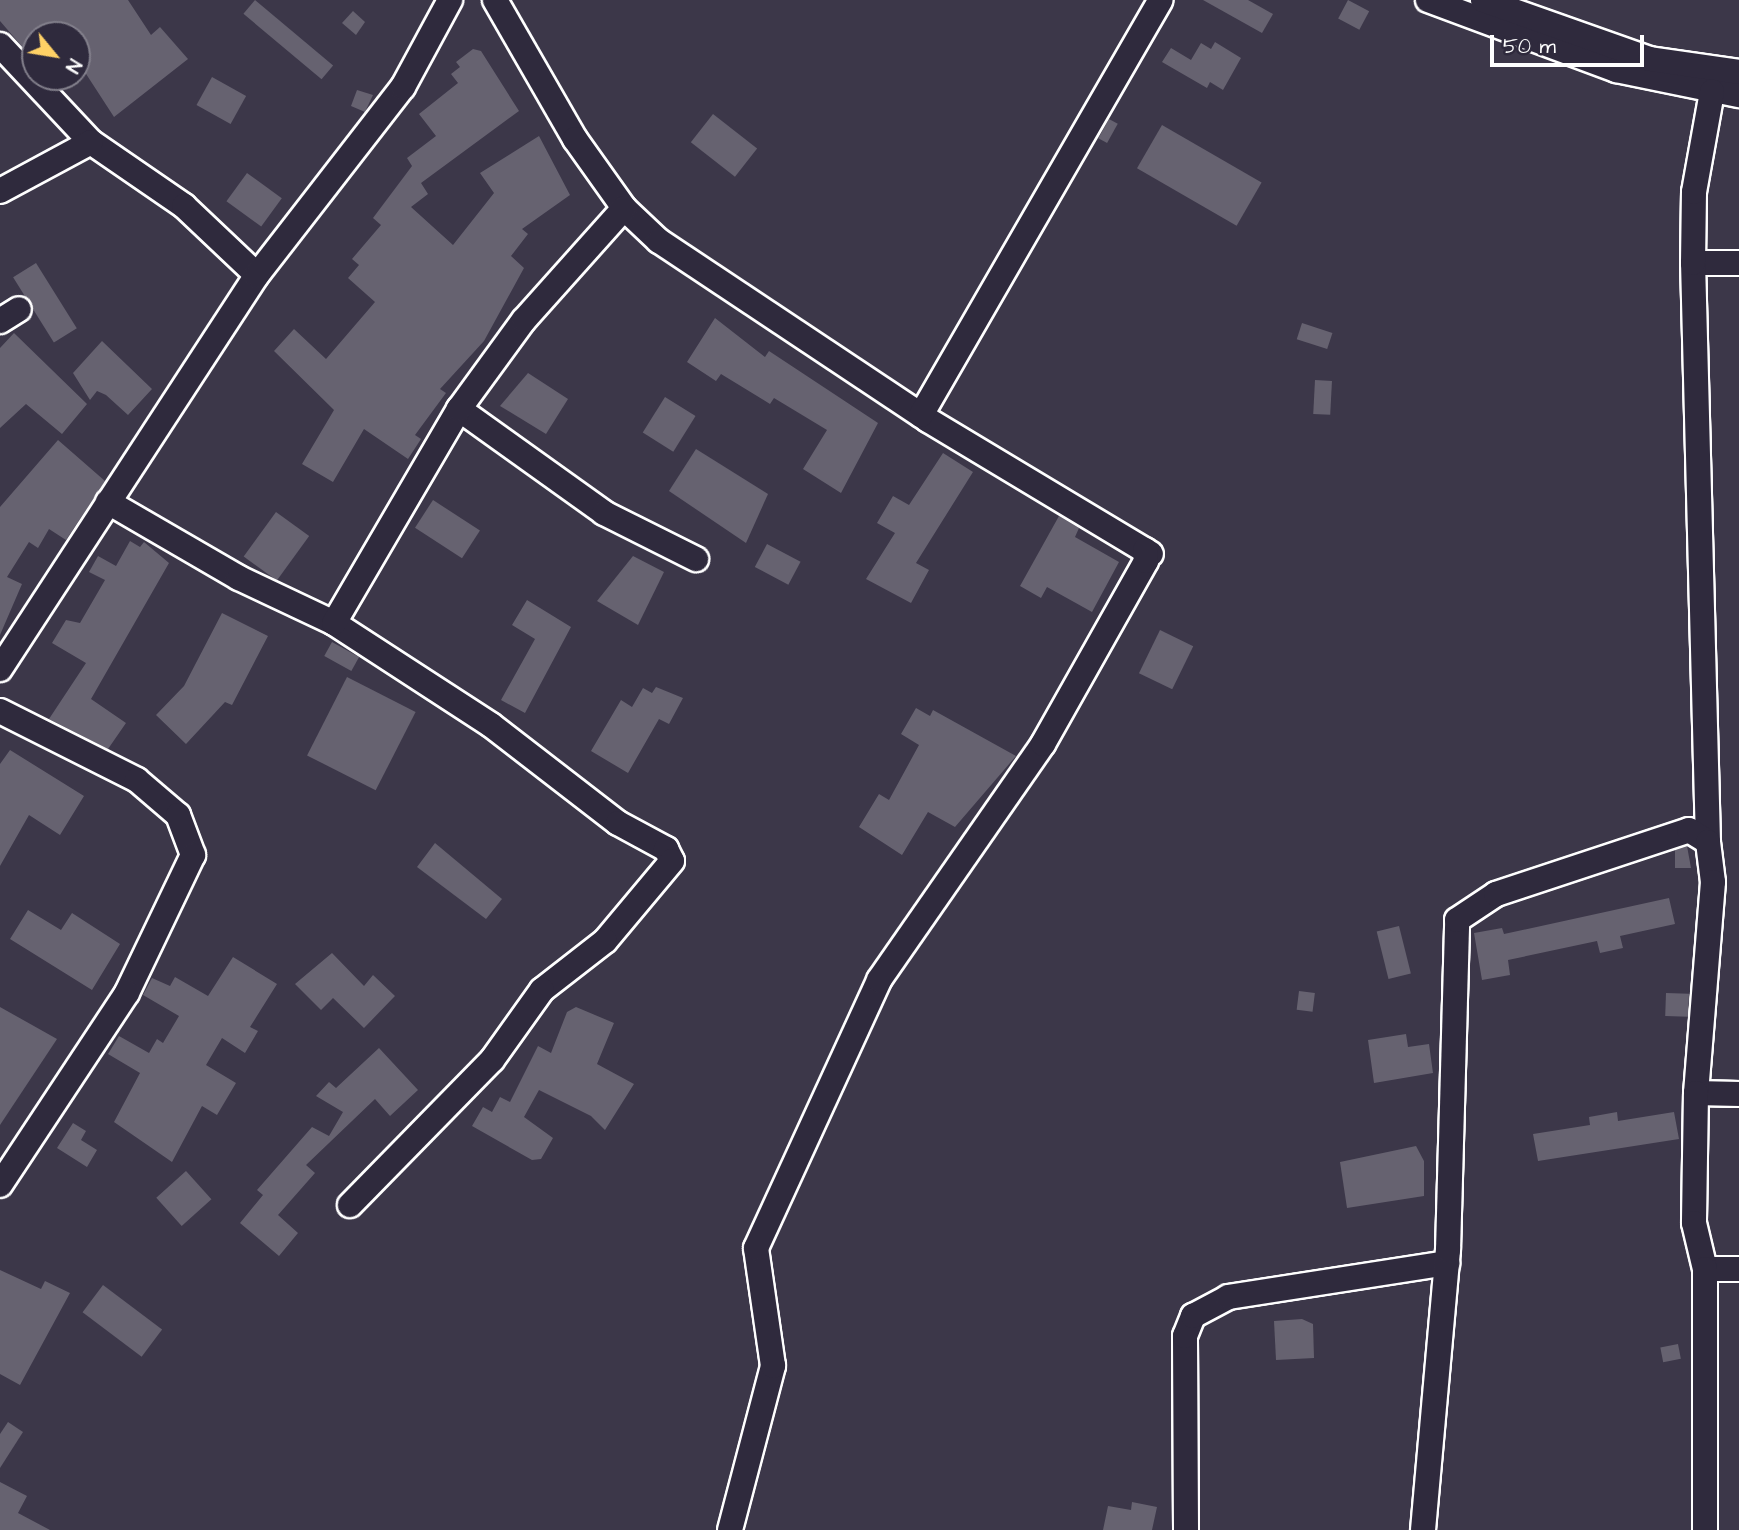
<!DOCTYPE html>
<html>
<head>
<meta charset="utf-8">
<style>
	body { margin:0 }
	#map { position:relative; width:1739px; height:1530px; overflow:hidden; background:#3c3749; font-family:"Architects Daughter",sans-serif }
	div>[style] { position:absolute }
	.building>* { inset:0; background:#666270; transform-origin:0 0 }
	.roads { filter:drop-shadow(2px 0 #fff) drop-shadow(-2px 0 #fff) drop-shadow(0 2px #fff) drop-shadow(0 -2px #fff) }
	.minor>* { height:24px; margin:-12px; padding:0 12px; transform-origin:12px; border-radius:12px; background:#2f2a3d }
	span { translate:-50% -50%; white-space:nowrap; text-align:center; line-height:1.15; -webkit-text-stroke:5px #2f2a3d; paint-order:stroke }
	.north { position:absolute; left:21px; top:21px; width:70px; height:70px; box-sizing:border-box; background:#2f2a3d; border:2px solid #827f8b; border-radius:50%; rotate:120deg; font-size:19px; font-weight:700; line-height:28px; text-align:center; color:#fff }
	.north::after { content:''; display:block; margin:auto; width:24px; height:32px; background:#ffd166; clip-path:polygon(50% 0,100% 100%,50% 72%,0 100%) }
	.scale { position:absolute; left:1490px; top:35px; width:154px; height:32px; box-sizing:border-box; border:4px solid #fff; border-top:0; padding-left:9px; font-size:21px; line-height:24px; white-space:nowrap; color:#fff; -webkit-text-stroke:5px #2f2a3d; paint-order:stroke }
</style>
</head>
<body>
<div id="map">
	<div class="building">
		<i style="clip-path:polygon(0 0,128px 0,151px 35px,160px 27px,188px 59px,114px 117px,77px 60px,77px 35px,35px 35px,25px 50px,0 21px)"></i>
		<i style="left:255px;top:0;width:102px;height:18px;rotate:40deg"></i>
		<i style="clip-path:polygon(1203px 0,1248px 0,1273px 14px,1262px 33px)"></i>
		<i style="left:1348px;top:0;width:24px;height:21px;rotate:28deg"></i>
		<i style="clip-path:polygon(353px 11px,365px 22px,356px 35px,342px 23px)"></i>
		<i style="clip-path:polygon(1215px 42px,1241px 58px,1223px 90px,1210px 82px,1207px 88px,1162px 62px,1171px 48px,1191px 60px,1201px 43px,1211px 49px)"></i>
		<i style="clip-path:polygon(473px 49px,481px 51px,519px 111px,421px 183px,428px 194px,411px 207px,453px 245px,494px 193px,480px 173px,539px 136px,570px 195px,522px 229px,528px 234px,511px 256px,524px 268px,484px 341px,440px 389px,446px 393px,415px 435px,421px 439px,408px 459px,364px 429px,333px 482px,302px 464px,334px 410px,274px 351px,294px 329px,326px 359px,375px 302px,348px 278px,359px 265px,352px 259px,381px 225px,373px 218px,412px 166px,407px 158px,436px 136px,419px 114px,458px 83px,451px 74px,460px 67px,456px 62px)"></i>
		<i style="left:212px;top:77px;width:39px;height:32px;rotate:29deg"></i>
		<i style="clip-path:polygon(357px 90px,373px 95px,365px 112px,351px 106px)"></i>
		<i style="left:713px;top:114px;width:56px;height:36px;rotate:38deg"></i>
		<i style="left:1109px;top:119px;width:10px;height:22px;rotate:29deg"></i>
		<i style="left:1162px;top:125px;width:115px;height:50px;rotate:30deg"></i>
		<i style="left:247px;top:173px;width:43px;height:35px;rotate:36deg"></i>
		<i style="left:36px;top:263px;width:77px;height:27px;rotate:58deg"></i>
		<i style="clip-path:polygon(715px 318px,765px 357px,769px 351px,878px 423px,841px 493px,803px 469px,827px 430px,774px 398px,770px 404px,721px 374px,716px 381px,687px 362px)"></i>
		<i style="left:1302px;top:323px;width:32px;height:17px;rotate:18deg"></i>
		<i style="clip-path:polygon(14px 333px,87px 404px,62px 434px,26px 404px,0 428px,0 348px)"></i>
		<i style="clip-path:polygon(102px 341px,152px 389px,128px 415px,106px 395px,97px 391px,90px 400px,73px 373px)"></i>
		<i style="clip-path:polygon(528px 373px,568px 399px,546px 434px,500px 406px)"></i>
		<i style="left:1315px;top:380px;width:17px;height:34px;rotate:3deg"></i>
		<i style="left:665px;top:397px;width:36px;height:42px;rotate:32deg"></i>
		<i style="clip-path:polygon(58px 440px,105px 481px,66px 540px,49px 529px,38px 548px,29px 542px,7px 577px,22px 584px,0 635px,0 507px)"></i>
		<i style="clip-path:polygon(696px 449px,768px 494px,746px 543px,669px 491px)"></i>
		<i style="clip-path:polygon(943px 453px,973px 472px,916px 563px,929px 570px,911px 603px,866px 579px,895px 533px,877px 523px,893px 496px,909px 505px)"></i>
		<i style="left:433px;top:500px;width:56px;height:33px;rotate:33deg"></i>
		<i style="left:276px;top:512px;width:41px;height:55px;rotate:36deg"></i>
		<i style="clip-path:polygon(1059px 516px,1079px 528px,1075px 537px,1119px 562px,1092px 612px,1047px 587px,1041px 598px,1020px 586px)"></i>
		<i style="clip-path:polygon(130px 541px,140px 547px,144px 542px,169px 563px,91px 699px,126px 723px,108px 749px,49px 719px,86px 663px,52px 643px,66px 620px,80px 623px,105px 580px,89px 572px,98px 556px,116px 566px)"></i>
		<i style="left:767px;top:544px;width:38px;height:26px;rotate:28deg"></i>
		<i style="clip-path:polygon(633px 556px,664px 572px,638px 625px,597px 601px)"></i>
		<i style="clip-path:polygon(527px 600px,571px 627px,525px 713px,501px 700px,535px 639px,512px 625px)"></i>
		<i style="clip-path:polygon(222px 613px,268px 636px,232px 705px,225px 702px,186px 744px,156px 715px,184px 686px)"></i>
		<i style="left:1160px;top:630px;width:37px;height:48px;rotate:26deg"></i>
		<i style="left:332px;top:642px;width:31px;height:16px;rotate:29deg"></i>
		<i style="left:347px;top:677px;width:77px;height:88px;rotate:27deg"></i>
		<i style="clip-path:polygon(656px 687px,683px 698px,669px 724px,659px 719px,628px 773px,591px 751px,621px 700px,632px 707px,643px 688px,652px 693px)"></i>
		<i style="clip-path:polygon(916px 708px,930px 716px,933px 710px,1016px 756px,955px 827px,928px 812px,902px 855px,859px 827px,879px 794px,889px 800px,919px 745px,901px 734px)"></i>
		<i style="clip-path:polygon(10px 750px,84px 796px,60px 835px,29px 815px,0 866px,0 764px)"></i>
		<i style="clip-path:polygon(435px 843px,502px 899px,486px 919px,417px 867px)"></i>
		<i style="clip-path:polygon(1687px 846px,1691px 868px,1675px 868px,1675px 850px)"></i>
		<i style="clip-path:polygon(1669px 898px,1675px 924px,1620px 936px,1623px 948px,1600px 953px,1597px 941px,1508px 960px,1510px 975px,1482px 980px,1474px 933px,1502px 928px,1504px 934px)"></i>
		<i style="clip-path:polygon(28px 910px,61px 930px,72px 913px,120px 944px,92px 990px,10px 939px)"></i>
		<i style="left:1399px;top:926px;width:49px;height:23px;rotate:76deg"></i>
		<i style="clip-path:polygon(332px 953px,364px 986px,373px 975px,395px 996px,364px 1028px,333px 998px,321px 1010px,295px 984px)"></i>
		<i style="clip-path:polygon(233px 957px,277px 984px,250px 1027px,258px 1031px,245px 1053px,222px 1038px,206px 1065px,236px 1083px,217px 1115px,202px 1106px,172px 1162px,114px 1122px,140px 1073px,108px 1054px,119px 1036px,149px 1053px,157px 1039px,163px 1043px,179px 1016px,143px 995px,152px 978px,170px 986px,175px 977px,208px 996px)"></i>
		<i style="left:1299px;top:991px;width:16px;height:19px;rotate:7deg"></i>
		<i style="left:1666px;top:993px;width:23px;height:23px;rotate:2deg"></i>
		<i style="clip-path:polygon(0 1007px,57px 1039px,0 1125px)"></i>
		<i style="clip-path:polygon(576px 1007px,614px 1023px,597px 1064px,634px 1084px,605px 1130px,591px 1116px,539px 1090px,524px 1117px,553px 1138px,541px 1159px,532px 1160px,472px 1126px,483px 1107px,492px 1112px,500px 1097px,510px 1102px,538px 1046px,551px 1053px,567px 1012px)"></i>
		<i style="clip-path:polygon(1406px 1034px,1408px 1047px,1429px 1044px,1433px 1073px,1374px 1083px,1368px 1040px)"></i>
		<i style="clip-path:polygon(379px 1048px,418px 1090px,390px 1116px,375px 1099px,306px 1165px,315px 1173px,278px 1215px,298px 1233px,279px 1256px,240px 1223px,263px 1195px,257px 1190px,312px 1127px,329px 1136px,343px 1112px,316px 1096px,329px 1082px,336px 1088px)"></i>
		<i style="clip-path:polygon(1617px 1112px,1618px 1121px,1674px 1112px,1679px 1139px,1538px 1161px,1533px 1134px,1590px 1125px,1589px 1117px)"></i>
		<i style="clip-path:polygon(73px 1123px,86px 1131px,81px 1140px,97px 1150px,87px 1167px,57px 1148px)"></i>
		<i style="clip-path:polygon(1416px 1146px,1424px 1161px,1424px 1196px,1347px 1208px,1340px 1162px)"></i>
		<i style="left:186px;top:1171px;width:38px;height:40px;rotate:48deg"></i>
		<i style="clip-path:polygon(0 1270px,41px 1289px,45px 1281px,70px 1293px,20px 1385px,0 1374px)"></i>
		<i style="left:103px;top:1285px;width:74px;height:34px;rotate:37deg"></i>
		<i style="clip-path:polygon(1302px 1319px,1313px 1324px,1314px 1358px,1276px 1360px,1274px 1321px)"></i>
		<i style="left:1678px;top:1344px;width:15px;height:18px;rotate:79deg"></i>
		<i style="clip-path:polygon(8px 1422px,23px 1432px,0 1468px,0 1434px)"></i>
		<i style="clip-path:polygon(0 1482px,27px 1496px,18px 1513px,50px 1530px,0 1530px)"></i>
		<i style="clip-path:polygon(1132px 1502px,1157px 1507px,1152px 1530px,1103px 1530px,1108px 1506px,1131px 1510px)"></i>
	</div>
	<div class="roads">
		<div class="minor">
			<i style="left:495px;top:0;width:160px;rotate:60.1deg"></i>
			<i style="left:575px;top:139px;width:85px;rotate:54.6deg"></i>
			<i style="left:624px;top:208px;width:48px;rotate:43.3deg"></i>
			<i style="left:659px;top:241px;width:323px;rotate:33.6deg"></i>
			<i style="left:928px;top:420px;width:260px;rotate:31deg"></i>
			<i style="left:1428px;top:0;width:201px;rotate:20.4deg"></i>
			<i style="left:1616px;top:70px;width:126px;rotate:11.5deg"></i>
			<i style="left:1483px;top:0;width:177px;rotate:19.5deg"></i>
			<i style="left:1650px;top:59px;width:90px;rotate:8.3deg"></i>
			<i style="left:0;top:45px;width:133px;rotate:46.8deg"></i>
			<i style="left:91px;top:142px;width:113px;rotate:34.5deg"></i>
			<i style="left:184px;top:206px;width:100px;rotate:43.4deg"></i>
			<i style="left:0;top:191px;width:103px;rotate:-28.3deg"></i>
			<i style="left:1693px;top:263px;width:46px"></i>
			<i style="left:0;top:321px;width:22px;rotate:-32deg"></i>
			<i style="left:459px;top:409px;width:178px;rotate:35.6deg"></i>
			<i style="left:604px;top:513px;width:103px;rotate:26.6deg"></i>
			<i style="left:921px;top:415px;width:479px;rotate:-60deg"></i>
			<i style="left:108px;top:502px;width:151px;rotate:30.1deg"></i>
			<i style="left:239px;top:578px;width:105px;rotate:25.3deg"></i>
			<i style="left:334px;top:623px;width:187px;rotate:33deg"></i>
			<i style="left:491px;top:725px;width:160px;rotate:37.7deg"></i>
			<i style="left:618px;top:823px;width:55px;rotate:28.4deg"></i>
			<i style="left:666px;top:849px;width:13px;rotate:63deg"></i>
			<i style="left:672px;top:861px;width:104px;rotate:129.9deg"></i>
			<i style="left:605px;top:941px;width:80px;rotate:142.1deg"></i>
			<i style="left:542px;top:990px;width:86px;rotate:125.5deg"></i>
			<i style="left:492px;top:1060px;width:203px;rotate:134.4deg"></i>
			<i style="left:334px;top:623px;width:248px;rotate:-59.7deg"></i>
			<i style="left:459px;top:409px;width:110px;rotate:-53.9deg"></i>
			<i style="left:524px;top:320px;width:150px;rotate:-48.2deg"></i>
			<i style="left:0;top:669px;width:470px;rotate:-56.9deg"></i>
			<i style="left:257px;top:275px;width:238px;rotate:-52.2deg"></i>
			<i style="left:403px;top:87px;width:99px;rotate:-61.6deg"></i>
			<i style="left:0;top:711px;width:153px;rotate:26.7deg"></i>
			<i style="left:137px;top:780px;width:54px;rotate:40.5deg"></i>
			<i style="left:178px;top:815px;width:43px;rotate:69.4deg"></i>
			<i style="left:193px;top:855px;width:153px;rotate:115.6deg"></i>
			<i style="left:127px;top:993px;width:230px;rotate:123.5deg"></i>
			<i style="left:1708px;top:842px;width:579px;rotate:-91.48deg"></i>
			<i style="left:1693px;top:263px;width:71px;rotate:-89.2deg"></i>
			<i style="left:1694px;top:192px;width:102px;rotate:-79.8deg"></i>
			<i style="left:1696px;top:1093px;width:43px;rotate:1.3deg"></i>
			<i style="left:1705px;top:1269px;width:34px"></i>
			<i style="left:730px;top:1530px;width:170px;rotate:-75.3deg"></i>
			<i style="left:773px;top:1366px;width:119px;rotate:-98.2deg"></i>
			<i style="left:756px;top:1248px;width:295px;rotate:-65.3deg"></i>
			<i style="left:879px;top:980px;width:287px;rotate:-55.2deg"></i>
			<i style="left:1043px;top:744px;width:210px;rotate:-60.6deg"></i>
			<i style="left:1146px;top:561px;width:11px;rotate:-95deg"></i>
			<i style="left:1186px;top:1530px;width:194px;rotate:-90.3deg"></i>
			<i style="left:1185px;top:1336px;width:22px;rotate:-68deg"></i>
			<i style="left:1193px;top:1316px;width:40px;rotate:-28deg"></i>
			<i style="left:1228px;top:1297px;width:222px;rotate:-8.8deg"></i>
			<i style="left:1423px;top:1530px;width:281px;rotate:-84.9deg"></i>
			<i style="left:1448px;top:1250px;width:330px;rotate:-88.4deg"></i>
			<i style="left:1457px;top:920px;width:47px;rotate:-33.7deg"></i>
			<i style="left:1496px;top:894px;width:203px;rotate:-18.3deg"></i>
			<i style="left:1689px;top:830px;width:22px;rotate:32deg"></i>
			<i style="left:1708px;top:842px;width:40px;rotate:82.9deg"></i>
			<i style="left:1713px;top:882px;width:212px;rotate:94.6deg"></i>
			<i style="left:1696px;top:1093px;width:130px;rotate:90.9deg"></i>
			<i style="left:1694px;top:1223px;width:47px;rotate:76.6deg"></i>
			<i style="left:1705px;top:1269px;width:261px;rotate:90deg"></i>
		</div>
	</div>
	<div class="north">N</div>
	<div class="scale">50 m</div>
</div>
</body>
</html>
